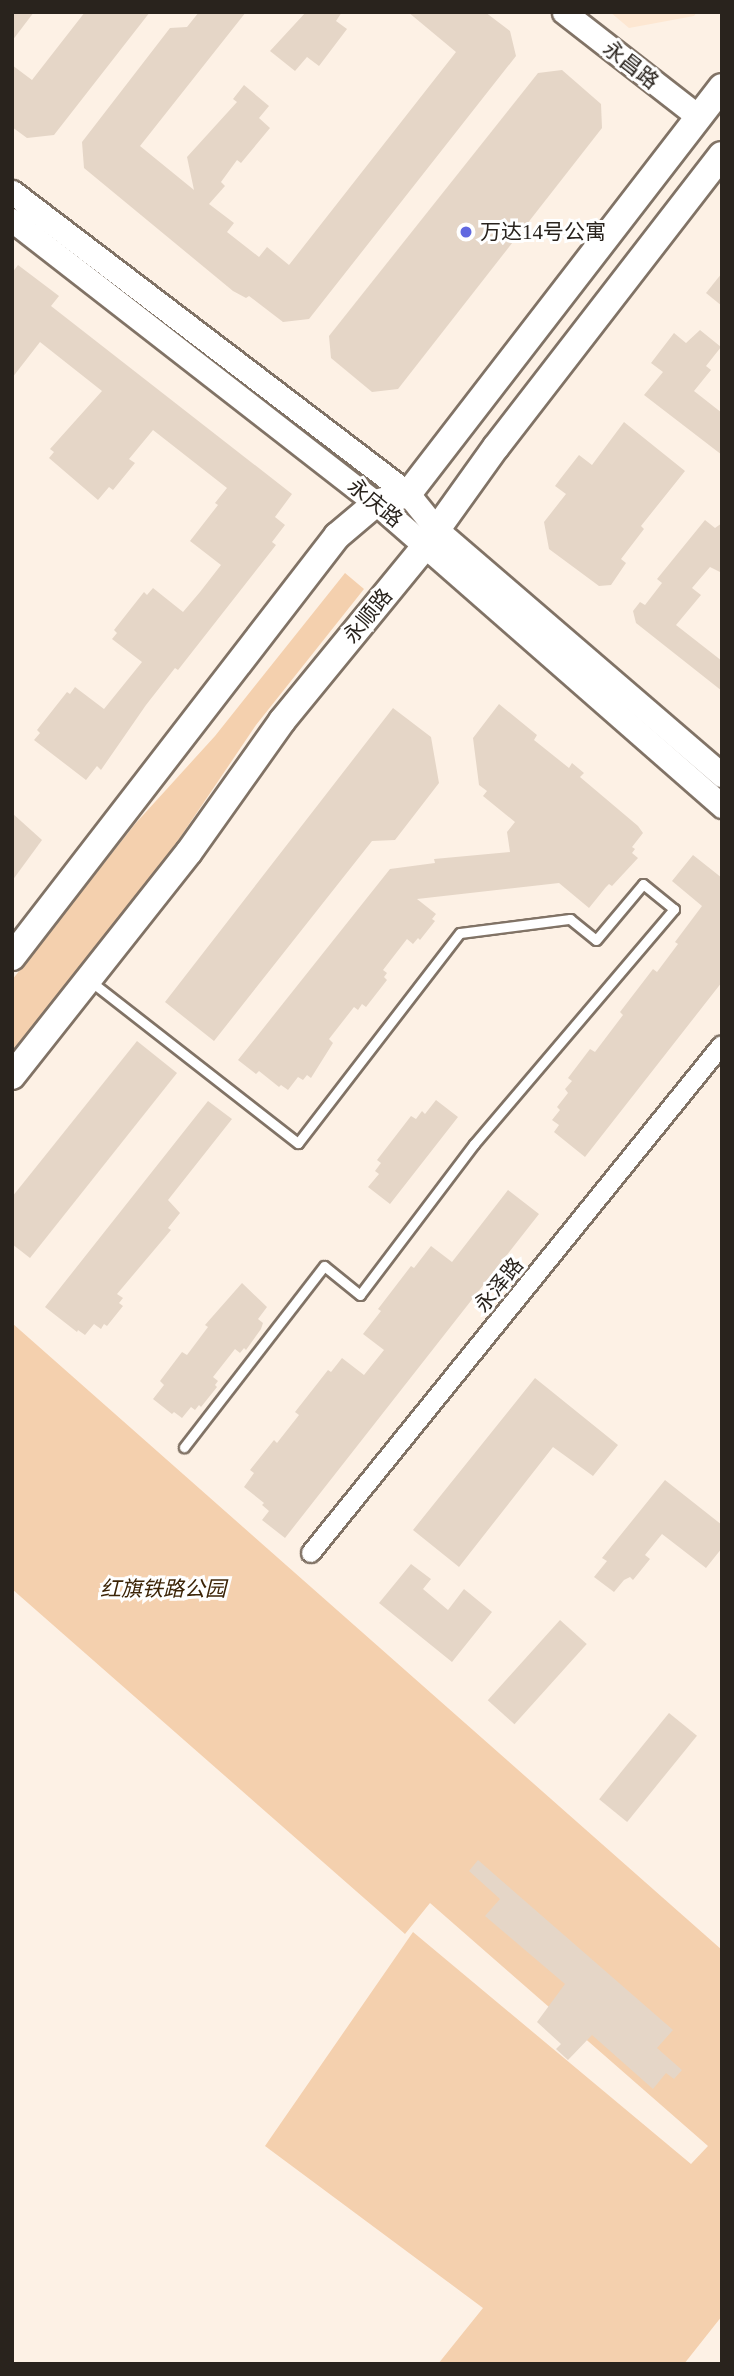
<!DOCTYPE html>
<html>
<head>
<meta charset="utf-8">
<style>
	body { margin:0 }
	#map { position:relative; width:734px; height:2376px; overflow:hidden; background:#fdf1e5; font-family:"Times New Roman","Noto Sans SC",serif }
	div>[style] { position:absolute }
	.built>* { inset:0; background:#fde7d2 }
	.green>* { inset:0; background:#f4d0ae }
	.building>* { inset:0; background:#e5d6c7; transform-origin:0 0 }
	.roads { filter:drop-shadow(2px 0 #817366) drop-shadow(-2px 0 #817366) drop-shadow(0 2px #817366) drop-shadow(0 -2px #817366) }
	.service>* { height:9px; margin:-4.5px; padding:0 4.5px; transform-origin:4.5px; border-radius:4.5px; background:#fff }
	.minor>* { height:18px; margin:-9px; padding:0 9px; transform-origin:9px; border-radius:9px; background:#fff }
	.tertiary>* { height:23px; margin:-11.5px; padding:0 11.5px; transform-origin:11.5px; border-radius:11.5px; background:#fff }
	.secondary>* { height:26px; margin:-13px; padding:0 13px; transform-origin:13px; border-radius:13px; background:#fff }
	.dots>* { width:19px; height:19px; translate:-50% -50%; box-sizing:border-box; border:4px solid #fff; border-radius:50% }
	span { translate:-50% -50%; white-space:nowrap; text-align:center; line-height:1.15; -webkit-text-stroke:6px #fff; paint-order:stroke }
	.street-label { font-size:21px; color:#29231d }
	.poi-label { font-size:21px; color:#29231d }
	.left { translate:0 -50%; text-align:left }
	.park-label { font-size:21px; color:#3c2407; font-style:italic }
	.frame { position:absolute; inset:0; border:14px solid #29231d; pointer-events:none }
</style>
</head>
<body>
<div id="map">
	<div class="built">
		<i style="clip-path:polygon(610px 12px,697px 12px,694px 16px,629px 28px)"></i>
	</div>
	<div class="green">
		<i style="clip-path:polygon(345px 573px,364px 589px,256px 725px,171px 851px,12px 1054px,12px 980px,135px 824px,215px 736px)"></i>
		<i style="clip-path:polygon(12px 1323px,722px 1950px,722px 2316px,684px 2364px,438px 2364px,483px 2308px,265px 2146px,413px 1932px,691px 2164px,708px 2146px,430px 1903px,405px 1934px,12px 1589px)"></i>
	</div>
	<div class="building">
		<i style="clip-path:polygon(12px 12px,34px 12px,12px 41px)"></i>
		<i style="clip-path:polygon(85px 12px,150px 12px,54px 135px,27px 138px,12px 127px,12px 65px,32px 80px)"></i>
		<i style="clip-path:polygon(199px 12px,246px 12px,140px 146px,194px 190px,187px 157px,237px 102px,233px 99px,244px 85px,269px 106px,259px 118px,270px 128px,241px 163px,237px 160px,221px 182px,225px 186px,209px 204px,234px 223px,227px 232px,259px 257px,267px 247px,289px 265px,456px 52px,408px 12px,485px 12px,510px 31px,516px 56px,309px 319px,283px 322px,249px 296px,246px 298px,233px 291px,84px 168px,82px 142px,170px 28px,187px 27px)"></i>
		<i style="clip-path:polygon(306px 12px,342px 12px,336px 21px,347px 29px,319px 66px,307px 57px,295px 71px,270px 51px)"></i>
		<i style="clip-path:polygon(562px 70px,601px 104px,602px 128px,398px 389px,372px 392px,331px 358px,329px 336px,538px 73px)"></i>
		<i style="clip-path:polygon(18px 265px,59px 296px,51px 306px,292px 494px,275px 517px,285px 525px,272px 542px,276px 545px,178px 670px,175px 668px,146px 705px,101px 770px,97px 766px,86px 780px,34px 740px,40px 733px,37px 730px,67px 692px,70px 694px,75px 687px,104px 709px,142px 662px,112px 639px,117px 633px,114px 630px,144px 592px,147px 595px,153px 588px,183px 612px,200px 592px,221px 565px,190px 541px,218px 505px,215px 503px,227px 488px,153px 430px,129px 459px,135px 463px,113px 490px,109px 487px,98px 500px,49px 458px,54px 452px,50px 449px,102px 391px,40px 342px,12px 378px,12px 273px)"></i>
		<i style="clip-path:polygon(722px 273px,722px 306px,706px 293px)"></i>
		<i style="clip-path:polygon(700px 330px,721px 347px,706px 366px,711px 370px,694px 391px,722px 413px,722px 455px,644px 395px,663px 372px,651px 363px,674px 333px,686px 343px)"></i>
		<i style="clip-path:polygon(624px 422px,685px 471px,641px 526px,644px 529px,621px 559px,626px 563px,611px 585px,599px 586px,549px 549px,544px 522px,566px 494px,555px 486px,561px 478px,579px 455px,592px 465px)"></i>
		<i style="clip-path:polygon(705px 520px,715px 528px,722px 523px,722px 573px,710px 567px,692px 588px,701px 595px,676px 625px,722px 661px,722px 691px,636px 623px,633px 611px,640px 602px,645px 605px,662px 583px,657px 579px)"></i>
		<i style="clip-path:polygon(499px 704px,537px 735px,534px 740px,569px 768px,572px 763px,584px 773px,580px 777px,638px 826px,643px 833px,632px 847px,635px 849px,632px 853px,638px 858px,612px 886px,609px 884px,606px 887px,589px 908px,559px 883px,417px 899px,436px 914px,432px 919px,435px 921px,420px 940px,418px 938px,413px 944px,407px 939px,383px 970px,387px 973px,384px 977px,387px 980px,366px 1007px,362px 1004px,358px 1010px,354px 1007px,329px 1039px,333px 1043px,311px 1078px,307px 1075px,303px 1080px,298px 1077px,288px 1090px,281px 1085px,279px 1087px,259px 1071px,256px 1074px,238px 1060px,390px 869px,435px 863px,434px 859px,510px 852px,507px 832px,515px 822px,483px 796px,487px 791px,479px 785px,473px 738px)"></i>
		<i style="clip-path:polygon(393px 708px,431px 737px,439px 783px,395px 840px,372px 841px,214px 1041px,165px 1002px)"></i>
		<i style="clip-path:polygon(12px 813px,42px 840px,12px 881px)"></i>
		<i style="clip-path:polygon(693px 855px,722px 878px,722px 982px,585px 1157px,554px 1132px,559px 1125px,552px 1120px,560px 1110px,557px 1107px,568px 1093px,565px 1089px,572px 1081px,568px 1078px,590px 1049px,595px 1052px,623px 1015px,620px 1012px,653px 969px,657px 972px,678px 944px,675px 942px,702px 906px,672px 881px)"></i>
		<i style="clip-path:polygon(137px 1041px,177px 1073px,30px 1258px,12px 1244px,12px 1197px)"></i>
		<i style="clip-path:polygon(436px 1100px,458px 1117px,390px 1204px,368px 1187px,379px 1174px,375px 1171px,381px 1163px,377px 1160px,411px 1116px,416px 1119px,422px 1111px,425px 1114px)"></i>
		<i style="clip-path:polygon(208px 1101px,232px 1119px,168px 1200px,180px 1213px,168px 1228px,171px 1230px,117px 1294px,123px 1298px,119px 1303px,123px 1306px,107px 1326px,104px 1324px,101px 1329px,94px 1324px,85px 1335px,78px 1330px,77px 1332px,45px 1307px)"></i>
		<i style="clip-path:polygon(508px 1190px,539px 1214px,285px 1538px,262px 1520px,269px 1511px,262px 1505px,264px 1503px,244px 1487px,254px 1473px,250px 1470px,274px 1440px,277px 1443px,299px 1415px,295px 1412px,328px 1370px,331px 1372px,342px 1358px,364px 1375px,384px 1350px,363px 1334px,381px 1311px,378px 1309px,411px 1266px,414px 1268px,431px 1246px,452px 1262px)"></i>
		<i style="clip-path:polygon(242px 1283px,267px 1307px,258px 1319px,263px 1323px,261px 1329px,246px 1350px,244px 1348px,240px 1353px,235px 1349px,213px 1377px,218px 1381px,215px 1385px,217px 1387px,201px 1407px,199px 1405px,195px 1410px,191px 1407px,182px 1418px,174px 1412px,172px 1414px,153px 1399px,164px 1385px,160px 1381px,182px 1352px,187px 1355px,208px 1327px,205px 1325px)"></i>
		<i style="clip-path:polygon(535px 1378px,618px 1445px,593px 1476px,553px 1447px,459px 1567px,413px 1530px)"></i>
		<i style="clip-path:polygon(665px 1480px,722px 1525px,722px 1548px,706px 1568px,662px 1534px,645px 1555px,650px 1559px,633px 1580px,630px 1577px,624px 1580px,614px 1592px,594px 1577px,607px 1561px,602px 1558px)"></i>
		<i style="clip-path:polygon(411px 1564px,431px 1579px,423px 1589px,448px 1610px,464px 1589px,492px 1612px,452px 1662px,379px 1603px)"></i>
		<i style="left:560px;top:1620px;width:36px;height:108px;rotate:42deg"></i>
		<i style="left:669px;top:1713px;width:36px;height:111px;rotate:39deg"></i>
		<i style="clip-path:polygon(478px 1860px,673px 2030px,657px 2048px,682px 2070px,674px 2079px,666px 2073px,653px 2089px,592px 2035px,568px 2060px,556px 2049px,561px 2044px,537px 2022px,565px 1984px,485px 1916px,500px 1899px,469px 1871px)"></i>
	</div>
	<div class="roads">
		<div class="service">
			<i style="left:89px;top:980px;width:265px;rotate:38deg"></i>
			<i style="left:298px;top:1143px;width:265px;rotate:-52.4deg"></i>
			<i style="left:460px;top:933px;width:111px;rotate:-7.3deg"></i>
			<i style="left:570px;top:919px;width:33px;rotate:39deg"></i>
			<i style="left:596px;top:940px;width:73px;rotate:-50deg"></i>
			<i style="left:643px;top:884px;width:40px;rotate:39deg"></i>
			<i style="left:674px;top:909px;width:309px;rotate:130.4deg"></i>
			<i style="left:474px;top:1144px;width:189px;rotate:127.1deg"></i>
			<i style="left:360px;top:1295px;width:46px;rotate:-141.1deg"></i>
			<i style="left:324px;top:1266px;width:229px;rotate:127.7deg"></i>
		</div>
		<div class="minor">
			<i style="left:311px;top:1553px;width:653px;rotate:-51.03deg"></i>
		</div>
		<div class="tertiary">
			<i style="left:564px;top:12px;width:171px;rotate:37.9deg"></i>
			<i style="left:12px;top:192px;width:498px;rotate:37.3deg"></i>
			<i style="left:408px;top:494px;width:46px;rotate:51.1deg"></i>
			<i style="left:437px;top:530px;width:376px;rotate:40.7deg"></i>
			<i style="left:12px;top:220px;width:461px;rotate:37.9deg"></i>
			<i style="left:376px;top:503px;width:460px;rotate:41.2deg"></i>
		</div>
		<div class="secondary">
			<i style="left:12px;top:957px;width:532px;rotate:-52.33deg"></i>
			<i style="left:337px;top:536px;width:51px;rotate:-40.2deg"></i>
			<i style="left:376px;top:503px;width:33px;rotate:-16deg"></i>
			<i style="left:408px;top:494px;width:514px;rotate:-52.35deg"></i>
			<i style="left:12px;top:1076px;width:285px;rotate:-51.7deg"></i>
			<i style="left:189px;top:852px;width:161px;rotate:-54.6deg"></i>
			<i style="left:282px;top:721px;width:226px;rotate:-50.7deg"></i>
			<i style="left:425px;top:546px;width:122px;rotate:-54.4deg"></i>
			<i style="left:496px;top:447px;width:369px;rotate:-52.3deg"></i>
		</div>
	</div>
	<div class="dots">
		<i style="left:466px;top:232px;background:#6168e0"></i>
	</div>
	<div class="street-label">
		<span style="left:631px;top:65px;rotate:38deg">永昌路</span>
		<span style="left:375px;top:503px;rotate:39deg">永庆路</span>
		<span style="left:368px;top:616px;rotate:-51deg">永顺路</span>
		<span style="left:499px;top:1285px;rotate:-51deg">永泽路</span>
	</div>
	<div class="poi-label">
		<span class="left" style="left:480px;top:232px">万达14号公寓</span>
	</div>
	<div class="park-label">
		<span style="left:163px;top:1589px">红旗铁路公园</span>
	</div>
	<div class="frame"></div>
</div>
</body>
</html>
